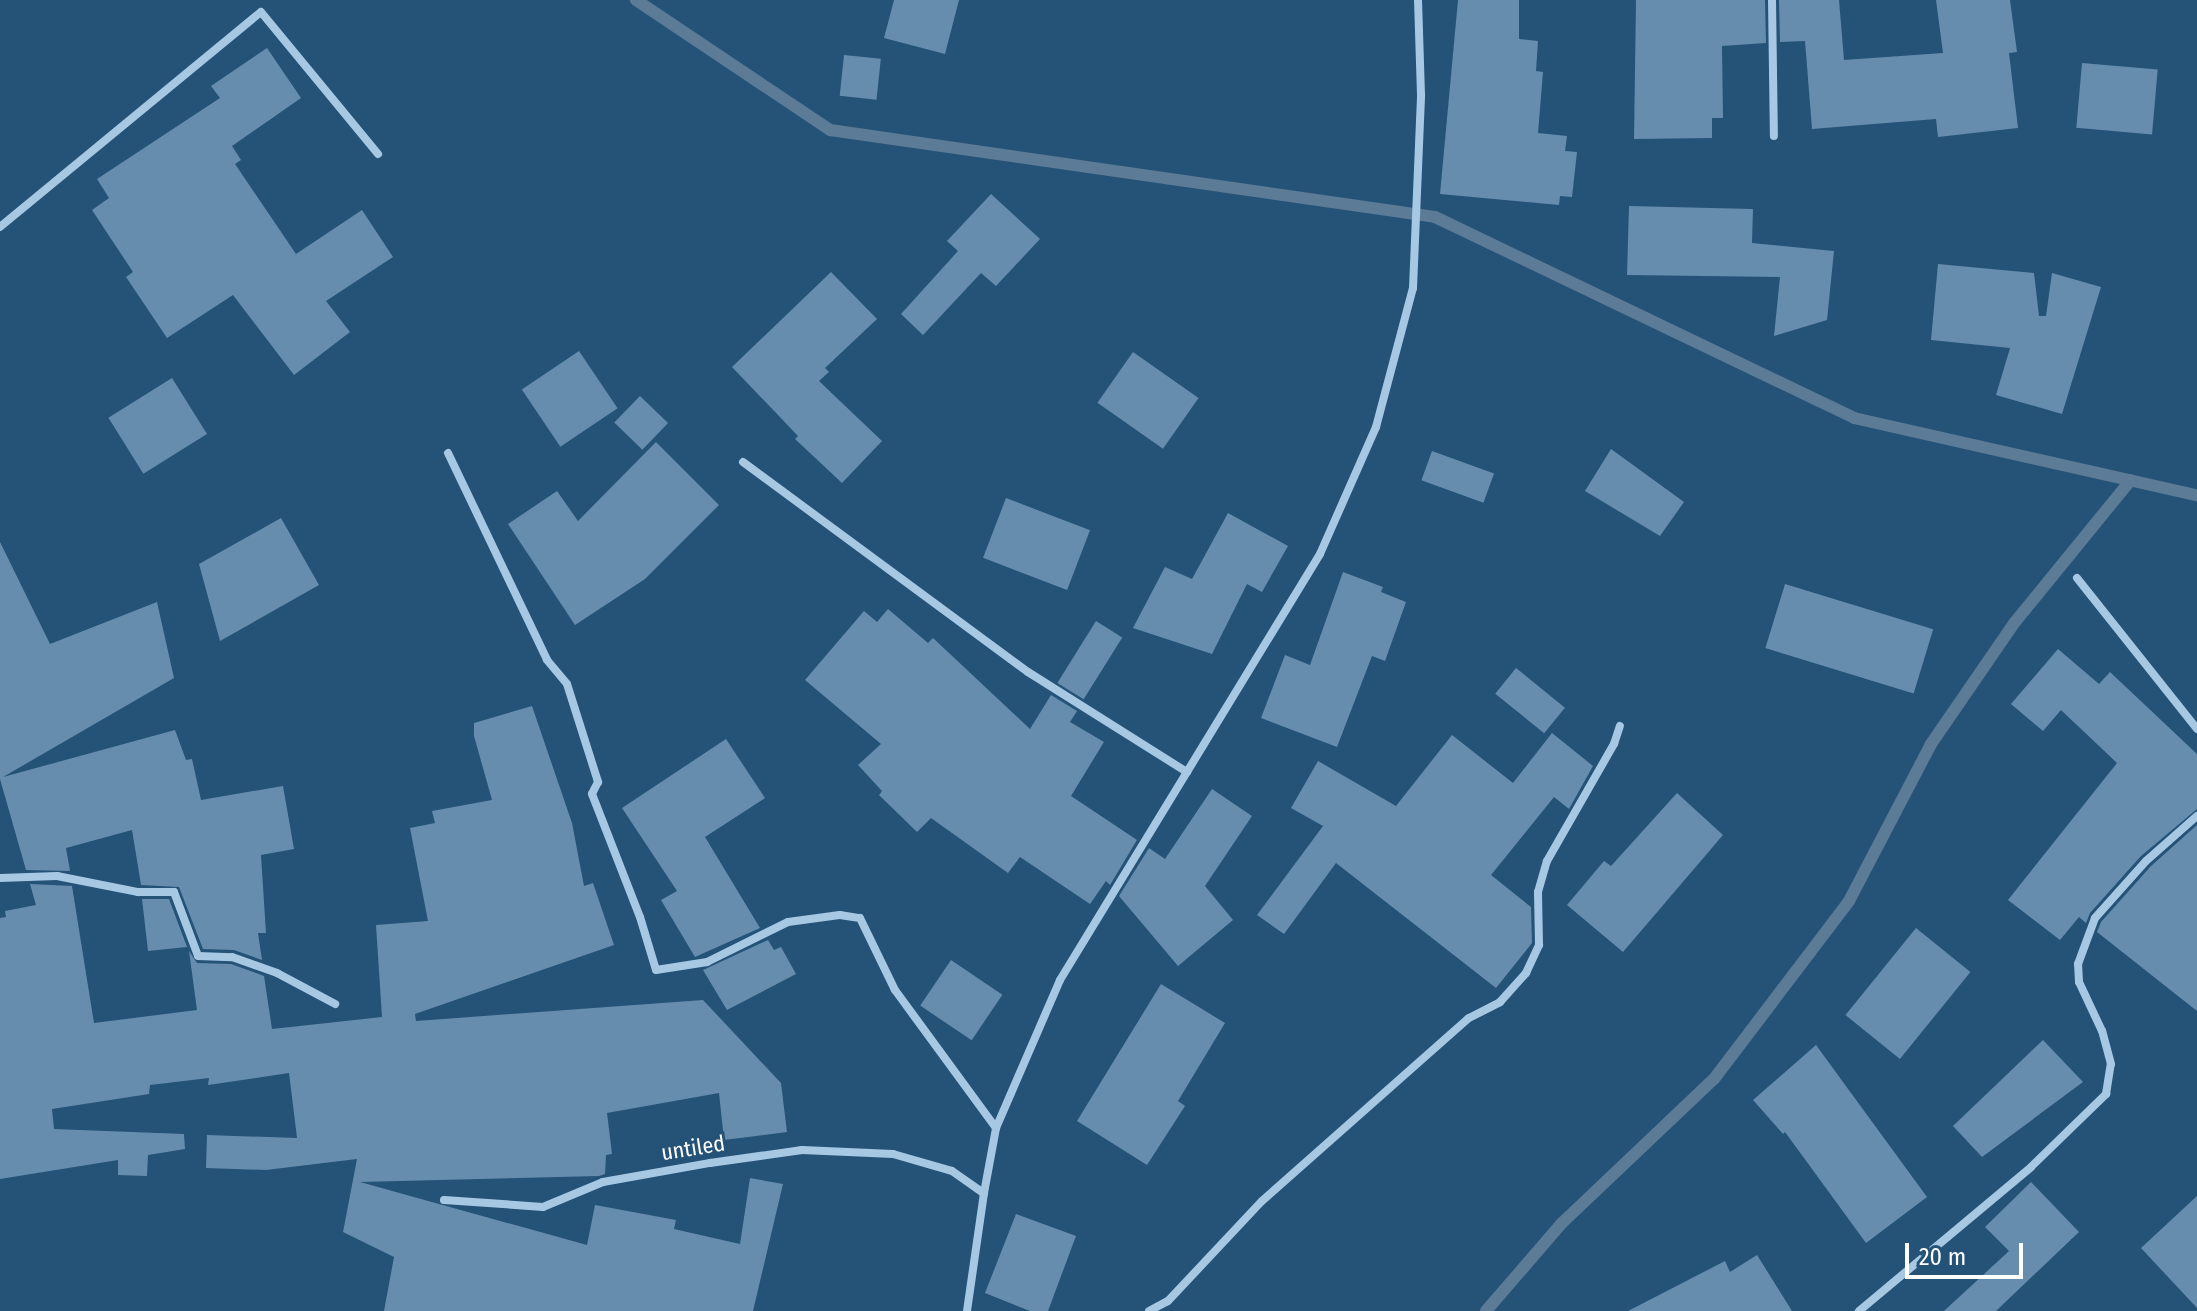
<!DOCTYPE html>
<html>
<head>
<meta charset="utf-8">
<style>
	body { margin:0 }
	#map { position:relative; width:2197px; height:1311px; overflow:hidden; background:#255277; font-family:"Fira Sans Condensed",sans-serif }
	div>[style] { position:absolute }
	.stream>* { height:12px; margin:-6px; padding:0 6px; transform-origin:6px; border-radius:6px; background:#5b7b96 }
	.building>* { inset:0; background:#668dae; transform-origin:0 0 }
	.minor>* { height:8px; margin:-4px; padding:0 4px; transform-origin:4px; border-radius:4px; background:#a7c8e3 }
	span { translate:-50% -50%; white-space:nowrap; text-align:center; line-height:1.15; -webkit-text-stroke:6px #255277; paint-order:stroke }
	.street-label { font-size:22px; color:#fff }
	.scale { position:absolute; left:1905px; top:1243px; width:118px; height:36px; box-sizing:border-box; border:4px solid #fff; border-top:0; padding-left:10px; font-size:24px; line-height:28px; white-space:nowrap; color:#fff; -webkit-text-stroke:6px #255277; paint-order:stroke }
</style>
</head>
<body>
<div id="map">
	<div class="stream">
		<i style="left:636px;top:0;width:234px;rotate:33.8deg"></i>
		<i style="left:830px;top:130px;width:611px;rotate:8.18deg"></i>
		<i style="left:1435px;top:217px;width:465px;rotate:25.6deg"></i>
		<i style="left:1854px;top:418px;width:352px;rotate:12.7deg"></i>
		<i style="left:1486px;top:1311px;width:116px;rotate:-49.2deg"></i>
		<i style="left:1562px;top:1223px;width:209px;rotate:-43.5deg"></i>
		<i style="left:1714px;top:1079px;width:223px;rotate:-52.8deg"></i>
		<i style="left:1849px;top:901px;width:177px;rotate:-62.4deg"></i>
		<i style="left:1931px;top:744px;width:148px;rotate:-55.5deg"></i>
		<i style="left:2015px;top:622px;width:183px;rotate:-50.8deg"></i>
	</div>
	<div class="building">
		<i style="clip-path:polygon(894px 0,959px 0,945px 54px,884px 38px)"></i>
		<i style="clip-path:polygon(1458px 0,1519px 0,1519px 39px,1538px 41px,1536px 71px,1543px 72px,1538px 133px,1567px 136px,1565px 151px,1577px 152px,1572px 197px,1560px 196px,1559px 205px,1440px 194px)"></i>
		<i style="clip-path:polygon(1636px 0,1765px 0,1766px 43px,1722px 46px,1723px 118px,1712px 118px,1712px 138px,1634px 139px)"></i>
		<i style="clip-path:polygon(1779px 0,1839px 0,1844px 60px,1943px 53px,1936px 0,2010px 0,2017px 52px,2009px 53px,2018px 128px,1938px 137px,1936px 119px,1812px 129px,1805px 41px,1780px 42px)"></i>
		<i style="clip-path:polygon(267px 48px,301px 98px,232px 146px,241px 160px,235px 164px,296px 254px,362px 210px,393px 257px,326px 301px,350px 332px,294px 375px,233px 295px,167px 338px,126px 277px,133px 272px,92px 210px,109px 198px,97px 179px,220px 98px,211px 86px)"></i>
		<i style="left:844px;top:55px;width:37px;height:41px;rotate:6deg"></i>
		<i style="left:2082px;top:63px;width:76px;height:65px;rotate:5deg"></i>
		<i style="clip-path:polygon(991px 194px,1040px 239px,996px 286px,981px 273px,923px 335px,901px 314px,958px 251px,947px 241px)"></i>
		<i style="clip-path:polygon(1629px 206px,1753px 209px,1752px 243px,1834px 251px,1827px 320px,1774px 336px,1780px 277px,1627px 275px)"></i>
		<i style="clip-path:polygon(1938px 264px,2034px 273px,2039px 316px,2046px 316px,2052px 273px,2101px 287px,2062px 414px,1996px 395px,2010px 348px,1931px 340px)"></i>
		<i style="clip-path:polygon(831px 272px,877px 319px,825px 368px,829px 372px,819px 381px,882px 441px,842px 483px,795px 439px,798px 436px,732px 367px)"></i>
		<i style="left:579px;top:351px;width:69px;height:69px;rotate:56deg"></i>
		<i style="left:1133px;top:352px;width:80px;height:62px;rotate:35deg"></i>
		<i style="left:172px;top:378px;width:66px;height:75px;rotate:58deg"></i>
		<i style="left:640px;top:396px;width:39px;height:37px;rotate:44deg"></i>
		<i style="clip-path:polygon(656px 442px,719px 505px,645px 579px,575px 625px,508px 524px,557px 491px,578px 521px)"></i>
		<i style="clip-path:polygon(1611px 449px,1684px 502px,1660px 536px,1585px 491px)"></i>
		<i style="left:1432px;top:451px;width:66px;height:31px;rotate:20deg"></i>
		<i style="left:1006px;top:498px;width:90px;height:64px;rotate:21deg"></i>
		<i style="clip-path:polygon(1228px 513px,1288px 546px,1262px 592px,1247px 584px,1212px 654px,1133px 628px,1165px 567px,1192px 579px)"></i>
		<i style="clip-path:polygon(281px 518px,319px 585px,220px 641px,199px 564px)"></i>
		<i style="clip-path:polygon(0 542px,50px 644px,157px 602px,174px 678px,3px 777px,175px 730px,186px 760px,192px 759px,201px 800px,283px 786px,294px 849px,261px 855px,266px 933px,258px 933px,262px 960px,234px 950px,203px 949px,179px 887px,141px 885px,132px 830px,66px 848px,70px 871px,26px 870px,0 779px)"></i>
		<i style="clip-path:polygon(1343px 572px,1383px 587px,1381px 592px,1406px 602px,1385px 661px,1372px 656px,1337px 747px,1261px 718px,1285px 655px,1310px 665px)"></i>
		<i style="left:1785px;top:584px;width:155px;height:67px;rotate:17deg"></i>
		<i style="clip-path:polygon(888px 609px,928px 643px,933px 638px,1030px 729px,1051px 695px,1077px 711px,1070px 722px,1104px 742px,1071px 796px,1137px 840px,1110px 885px,1106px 881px,1090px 904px,1020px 857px,1008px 873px,931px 818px,917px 832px,879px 795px,882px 791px,858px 765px,881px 744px,805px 680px,864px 611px,877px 622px)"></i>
		<i style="left:1096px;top:621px;width:31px;height:73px;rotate:32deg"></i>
		<i style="clip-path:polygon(2058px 649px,2099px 684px,2110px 672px,2197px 754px,2197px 809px,2141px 856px,2090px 913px,2086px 923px,2079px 917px,2060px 940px,2008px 900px,2117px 763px,2061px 710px,2043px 731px,2011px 704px)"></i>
		<i style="left:1516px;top:668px;width:63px;height:33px;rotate:39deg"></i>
		<i style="clip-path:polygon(532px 706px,572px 823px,584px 886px,593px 883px,614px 945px,415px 1014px,416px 1021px,703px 1000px,781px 1083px,787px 1132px,724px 1140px,719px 1093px,607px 1113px,612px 1154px,606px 1155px,605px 1174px,599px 1176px,360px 1182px,587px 1245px,595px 1205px,676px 1220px,674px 1229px,740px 1244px,750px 1178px,783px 1184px,753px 1311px,384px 1311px,394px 1257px,343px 1232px,357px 1159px,266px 1170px,206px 1168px,207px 1135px,297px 1138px,289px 1073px,208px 1085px,209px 1078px,150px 1085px,149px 1094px,52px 1109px,54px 1129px,184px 1134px,185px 1149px,148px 1155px,147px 1176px,118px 1175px,118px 1160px,0 1179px,0 918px,6px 917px,5px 911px,36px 905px,30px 884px,72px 886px,94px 1023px,197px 1010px,189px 951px,197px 963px,231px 964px,264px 976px,272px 1029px,382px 1017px,376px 925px,428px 921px,410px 828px,435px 823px,432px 811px,492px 800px,474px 736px,474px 723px)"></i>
		<i style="clip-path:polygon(1552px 733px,1593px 766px,1569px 809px,1554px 797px,1491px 875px,1531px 907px,1532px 943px,1496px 988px,1336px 863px,1284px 934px,1257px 915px,1323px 826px,1291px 808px,1318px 761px,1396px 806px,1452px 735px,1513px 783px)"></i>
		<i style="clip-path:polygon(726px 739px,765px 798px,705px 837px,760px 928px,695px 957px,661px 900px,677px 891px,622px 808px)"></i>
		<i style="clip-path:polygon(1212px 789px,1252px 816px,1205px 886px,1233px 920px,1178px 966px,1119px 896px,1149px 848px,1165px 859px)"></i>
		<i style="clip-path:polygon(1677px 793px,1723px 835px,1623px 952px,1567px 905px,1604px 861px,1611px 866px)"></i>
		<i style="clip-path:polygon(2197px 825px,2197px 1011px,2097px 932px,2101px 922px,2151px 866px)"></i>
		<i style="clip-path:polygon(142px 899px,169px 899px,187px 947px,148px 951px)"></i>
		<i style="left:1916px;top:928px;width:70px;height:112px;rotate:39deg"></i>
		<i style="clip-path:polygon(768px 940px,774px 950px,781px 947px,796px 974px,727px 1010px,703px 970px)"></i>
		<i style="left:951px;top:960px;width:62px;height:55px;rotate:34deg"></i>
		<i style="clip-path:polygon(1161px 984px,1225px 1023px,1178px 1101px,1185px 1106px,1147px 1165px,1077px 1121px)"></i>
		<i style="clip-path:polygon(2043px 1040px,2083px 1082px,1982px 1157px,1953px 1126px)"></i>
		<i style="clip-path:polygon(1816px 1045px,1927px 1197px,1866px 1243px,1785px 1132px,1783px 1134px,1753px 1100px)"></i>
		<i style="clip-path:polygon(2031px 1182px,2079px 1232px,1996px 1311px,1944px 1311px,2009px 1251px,1985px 1227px)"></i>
		<i style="clip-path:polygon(2197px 1196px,2197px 1308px,2141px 1248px)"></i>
		<i style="clip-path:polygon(1016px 1214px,1076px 1236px,1048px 1311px,1030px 1311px,985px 1293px)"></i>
		<i style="clip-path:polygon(1757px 1255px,1792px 1311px,1628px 1311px,1725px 1261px,1730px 1272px)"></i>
	</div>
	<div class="minor">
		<i style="left:1772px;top:0;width:136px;rotate:89.2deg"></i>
		<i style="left:0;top:227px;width:338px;rotate:-39.5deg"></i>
		<i style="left:261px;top:12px;width:184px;rotate:50.5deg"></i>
		<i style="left:448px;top:453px;width:229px;rotate:64.4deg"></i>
		<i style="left:547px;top:660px;width:31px;rotate:50deg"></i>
		<i style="left:567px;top:684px;width:103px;rotate:72.4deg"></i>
		<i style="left:598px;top:782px;width:13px;rotate:117deg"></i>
		<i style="left:592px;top:794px;width:132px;rotate:68.7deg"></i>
		<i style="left:640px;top:917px;width:55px;rotate:73.2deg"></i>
		<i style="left:656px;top:970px;width:52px;rotate:-8.9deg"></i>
		<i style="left:707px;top:962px;width:90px;rotate:-26.3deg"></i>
		<i style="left:788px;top:922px;width:52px;rotate:-7.7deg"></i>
		<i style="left:840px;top:915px;width:20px;rotate:9deg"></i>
		<i style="left:860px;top:918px;width:80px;rotate:64.1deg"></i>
		<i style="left:895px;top:990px;width:171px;rotate:53.8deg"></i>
		<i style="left:743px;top:462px;width:354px;rotate:36.4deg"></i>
		<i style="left:1028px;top:672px;width:188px;rotate:32.2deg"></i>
		<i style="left:2077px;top:578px;width:193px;rotate:51.5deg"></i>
		<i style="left:0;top:878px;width:57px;rotate:-2deg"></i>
		<i style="left:57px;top:876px;width:83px;rotate:11.2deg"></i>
		<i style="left:138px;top:892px;width:36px"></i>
		<i style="left:174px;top:892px;width:68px;rotate:69.4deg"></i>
		<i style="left:198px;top:956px;width:34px;rotate:2deg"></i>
		<i style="left:232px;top:957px;width:48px;rotate:19.6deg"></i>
		<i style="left:277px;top:973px;width:66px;rotate:28.1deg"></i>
		<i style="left:984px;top:1193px;width:66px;rotate:-79.5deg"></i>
		<i style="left:996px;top:1128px;width:161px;rotate:-66.6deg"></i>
		<i style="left:1060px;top:980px;width:499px;rotate:-58.6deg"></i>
		<i style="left:1320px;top:554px;width:139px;rotate:-66.2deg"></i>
		<i style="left:1376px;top:427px;width:144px;rotate:-75.1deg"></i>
		<i style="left:1413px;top:288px;width:193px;rotate:-87.6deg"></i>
		<i style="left:1421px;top:95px;width:95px;rotate:-91.8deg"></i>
		<i style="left:444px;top:1200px;width:99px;rotate:4deg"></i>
		<i style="left:543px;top:1207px;width:65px;rotate:-22.6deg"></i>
		<i style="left:603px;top:1182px;width:109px;rotate:-10.1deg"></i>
		<i style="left:710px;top:1163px;width:93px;rotate:-8deg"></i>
		<i style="left:802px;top:1150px;width:91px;rotate:2.5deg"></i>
		<i style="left:893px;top:1154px;width:61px;rotate:16.1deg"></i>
		<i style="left:952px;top:1171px;width:39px;rotate:35deg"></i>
		<i style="left:984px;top:1193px;width:119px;rotate:98.2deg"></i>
		<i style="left:1149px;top:1311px;width:21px;rotate:-28deg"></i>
		<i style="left:1168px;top:1301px;width:137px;rotate:-46.8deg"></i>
		<i style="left:1262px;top:1201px;width:276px;rotate:-41.5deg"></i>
		<i style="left:1469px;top:1018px;width:35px;rotate:-27deg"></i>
		<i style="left:1500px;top:1002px;width:39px;rotate:-48deg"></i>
		<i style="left:1526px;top:973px;width:31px;rotate:-65deg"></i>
		<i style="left:1539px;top:945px;width:53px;rotate:-91.1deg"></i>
		<i style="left:1538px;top:892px;width:32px;rotate:-74deg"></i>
		<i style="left:1547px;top:861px;width:135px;rotate:-60.2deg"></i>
		<i style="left:1614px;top:744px;width:19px;rotate:-72deg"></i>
		<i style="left:1859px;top:1311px;width:224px;rotate:-39.9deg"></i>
		<i style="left:2031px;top:1167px;width:105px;rotate:-44.2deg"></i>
		<i style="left:2106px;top:1094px;width:30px;rotate:-81deg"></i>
		<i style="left:2111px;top:1064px;width:34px;rotate:-105deg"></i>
		<i style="left:2102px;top:1031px;width:54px;rotate:-115.1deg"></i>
		<i style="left:2079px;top:982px;width:18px;rotate:-93deg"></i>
		<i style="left:2078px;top:964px;width:49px;rotate:-69.7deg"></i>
		<i style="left:2095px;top:918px;width:76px;rotate:-48.2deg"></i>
		<i style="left:2146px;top:861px;width:68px;rotate:-41.4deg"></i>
	</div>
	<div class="street-label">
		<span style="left:693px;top:1148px;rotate:-9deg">untiled</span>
	</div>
	<div class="scale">20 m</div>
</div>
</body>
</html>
